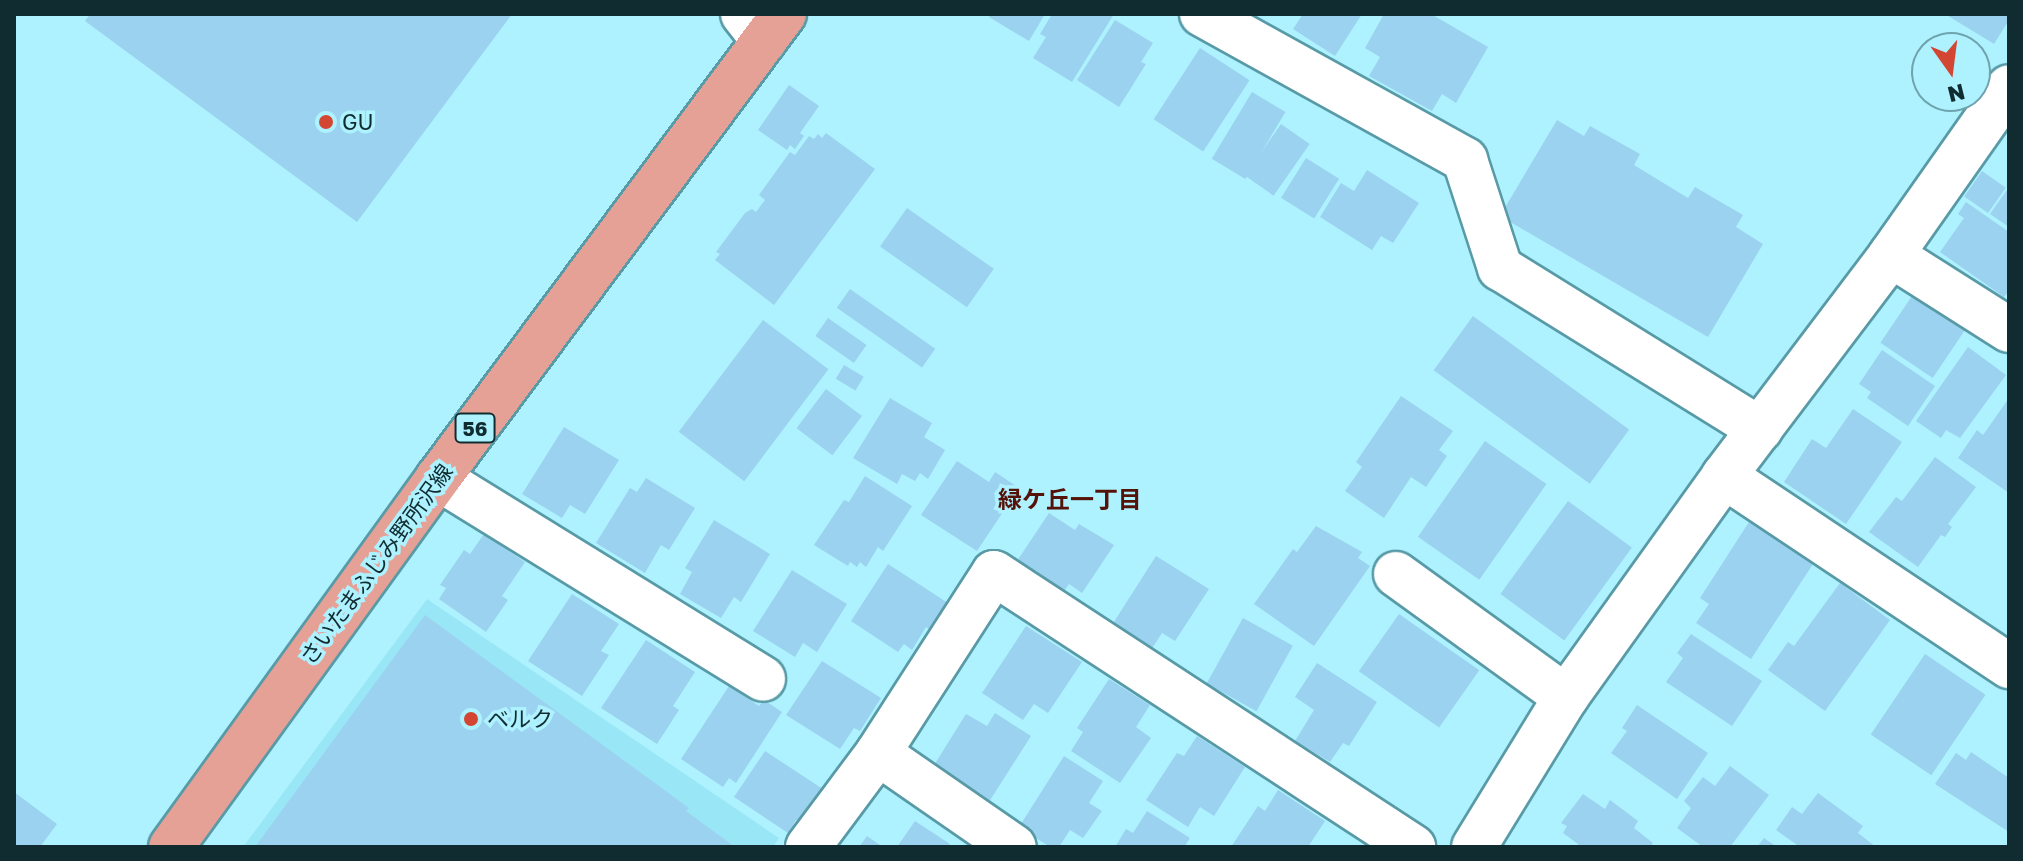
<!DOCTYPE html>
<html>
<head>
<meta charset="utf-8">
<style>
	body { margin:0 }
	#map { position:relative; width:2023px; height:861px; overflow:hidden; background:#aef2ff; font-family:"Golos Text","Noto Sans JP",sans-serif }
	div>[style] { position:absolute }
	.built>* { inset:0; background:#99e7f6 }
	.building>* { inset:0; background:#9bd2ef; transform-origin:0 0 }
	.roads { filter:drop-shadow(2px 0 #589aa6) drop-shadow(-2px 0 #589aa6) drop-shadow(0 2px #589aa6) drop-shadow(0 -2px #589aa6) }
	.minor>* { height:44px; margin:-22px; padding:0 22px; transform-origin:22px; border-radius:22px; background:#fff }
	.major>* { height:44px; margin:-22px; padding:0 22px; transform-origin:22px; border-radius:22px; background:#e5a196 }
	.dots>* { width:22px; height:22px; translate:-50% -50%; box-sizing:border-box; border:4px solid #aef2ff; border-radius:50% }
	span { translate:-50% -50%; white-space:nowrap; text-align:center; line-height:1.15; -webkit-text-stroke:7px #aef2ff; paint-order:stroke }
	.shield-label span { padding:2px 6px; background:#aef2ff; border:2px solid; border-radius:6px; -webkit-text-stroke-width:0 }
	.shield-label { font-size:20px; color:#102c31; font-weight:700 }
	.poi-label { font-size:22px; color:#102c31 }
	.left { translate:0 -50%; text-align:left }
	.street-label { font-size:22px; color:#102c31 }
	.neighbourhood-label { font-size:24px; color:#551209; font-weight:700 }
	.frame { position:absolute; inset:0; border:16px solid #102c31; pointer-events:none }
	.north { position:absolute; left:1911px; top:32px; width:80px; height:80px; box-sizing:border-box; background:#aef2ff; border:2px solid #6fa3ad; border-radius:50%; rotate:166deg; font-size:22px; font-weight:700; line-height:32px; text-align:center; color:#102c31 }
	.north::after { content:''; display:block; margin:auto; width:28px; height:36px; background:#d34632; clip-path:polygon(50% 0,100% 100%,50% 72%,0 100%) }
</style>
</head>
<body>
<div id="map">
	<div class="built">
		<i style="clip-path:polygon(427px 599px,779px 838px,773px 847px,243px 847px)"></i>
	</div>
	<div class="building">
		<i style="clip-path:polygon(90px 14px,512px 14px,357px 222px,85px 21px)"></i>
		<i style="clip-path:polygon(990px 14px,1045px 14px,1029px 41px,989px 17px)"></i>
		<i style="clip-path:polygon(1052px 14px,1114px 14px,1072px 82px,1033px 58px,1046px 37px,1040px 34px)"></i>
		<i style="clip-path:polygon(1303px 14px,1362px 14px,1335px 56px,1293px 29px)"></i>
		<i style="clip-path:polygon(1384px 14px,1431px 14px,1488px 47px,1456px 103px,1442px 94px,1432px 111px,1369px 76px,1380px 57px,1365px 48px)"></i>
		<i style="clip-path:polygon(1945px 14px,2009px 14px,2009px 20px,1994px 44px)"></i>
		<i style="clip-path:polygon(1115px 20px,1153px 43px,1141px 62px,1146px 64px,1119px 107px,1077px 80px)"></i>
		<i style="left:1200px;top:48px;width:59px;height:85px;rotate:33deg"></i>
		<i style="clip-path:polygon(789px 85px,819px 106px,800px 133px,804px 136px,795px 149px,790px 145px,787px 150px,758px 130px)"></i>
		<i style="left:1252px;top:92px;width:39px;height:78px;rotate:31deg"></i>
		<i style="clip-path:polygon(1557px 120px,1584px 136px,1590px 126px,1640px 154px,1634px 165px,1688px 198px,1695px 187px,1743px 215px,1736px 227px,1763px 244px,1708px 337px,1500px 216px)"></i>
		<i style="left:1281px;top:124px;width:35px;height:63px;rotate:35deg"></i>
		<i style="clip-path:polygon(826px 133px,875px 169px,774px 305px,715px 260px,720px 254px,716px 252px,745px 213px,752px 209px,756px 212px,765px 200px,759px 195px,790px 152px,795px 155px,809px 136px,814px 139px,818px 134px,822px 138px)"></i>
		<i style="left:1306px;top:158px;width:39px;height:47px;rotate:32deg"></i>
		<i style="clip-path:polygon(1367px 170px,1419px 203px,1393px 243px,1381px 236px,1372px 250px,1320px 217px,1341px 183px,1354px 191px)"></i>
		<i style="left:1982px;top:171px;width:29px;height:31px;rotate:35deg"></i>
		<i style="clip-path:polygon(2009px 187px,2009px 227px,1990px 214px)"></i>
		<i style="clip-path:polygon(1966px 202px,2009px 232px,2009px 291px,2004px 297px,1940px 252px,1964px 218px,1958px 214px)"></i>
		<i style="left:907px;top:208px;width:106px;height:47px;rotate:35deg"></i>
		<i style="left:850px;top:289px;width:104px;height:23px;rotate:35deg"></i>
		<i style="left:1914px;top:293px;width:63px;height:60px;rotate:34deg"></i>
		<i style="left:1473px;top:316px;width:193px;height:67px;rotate:36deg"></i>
		<i style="left:828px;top:318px;width:47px;height:22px;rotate:35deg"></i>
		<i style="left:763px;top:320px;width:82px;height:140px;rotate:37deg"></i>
		<i style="clip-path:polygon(1968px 347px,2006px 375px,1960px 438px,1946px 430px,1941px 438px,1916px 421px)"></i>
		<i style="clip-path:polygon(1882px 350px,1935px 386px,1908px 426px,1867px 398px,1871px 392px,1859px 384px)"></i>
		<i style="left:844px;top:365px;width:23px;height:16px;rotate:31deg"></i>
		<i style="left:826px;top:389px;width:45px;height:49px;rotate:37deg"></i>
		<i style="clip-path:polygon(1401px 396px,1453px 431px,1439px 450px,1447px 456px,1426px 487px,1411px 477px,1384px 518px,1345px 491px,1362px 467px,1356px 462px)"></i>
		<i style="clip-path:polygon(890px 398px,932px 423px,924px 437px,945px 450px,928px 479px,920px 473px,915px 481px,902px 474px,897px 484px,853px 458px)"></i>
		<i style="clip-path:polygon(2009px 398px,2009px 493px,1958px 458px,1977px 430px,1983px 435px)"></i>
		<i style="clip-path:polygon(1853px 409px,1902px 442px,1846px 524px,1784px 482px,1812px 439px,1826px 448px)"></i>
		<i style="clip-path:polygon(564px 427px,619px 460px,585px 514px,570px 505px,562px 518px,522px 494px)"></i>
		<i style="left:1485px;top:441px;width:75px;height:117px;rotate:35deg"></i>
		<i style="clip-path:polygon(1935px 457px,1976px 487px,1948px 524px,1952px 527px,1945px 537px,1941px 535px,1918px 567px,1869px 532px,1896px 497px,1902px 501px)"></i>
		<i style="clip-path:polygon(957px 461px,989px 482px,995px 472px,1019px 488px,977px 551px,921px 515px)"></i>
		<i style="clip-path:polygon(865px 476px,912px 506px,883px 551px,878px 547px,866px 567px,860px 562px,857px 567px,850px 562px,848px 566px,814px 545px,844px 500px,849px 502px)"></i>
		<i style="clip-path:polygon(646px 478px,695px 508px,669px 550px,661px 545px,645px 573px,596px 543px,630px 488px,637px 492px)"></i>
		<i style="left:1568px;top:501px;width:79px;height:115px;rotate:36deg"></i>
		<i style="clip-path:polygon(1049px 513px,1075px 530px,1079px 524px,1114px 545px,1082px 593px,1069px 584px,1064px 591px,1017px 561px)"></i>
		<i style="clip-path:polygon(714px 520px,770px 554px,741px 602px,734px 597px,721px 618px,680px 594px,692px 572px,685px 568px)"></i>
		<i style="clip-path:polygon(1749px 522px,1813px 564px,1751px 659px,1696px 623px,1709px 604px,1700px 598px)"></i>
		<i style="clip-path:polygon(1316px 526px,1362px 552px,1358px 558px,1370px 566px,1314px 646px,1254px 604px,1293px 549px,1297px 552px)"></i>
		<i style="clip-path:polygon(484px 534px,525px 562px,502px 596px,508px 600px,486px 632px,439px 599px,446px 588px,440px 585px,464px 550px,470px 554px)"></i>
		<i style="clip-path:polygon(1156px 556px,1209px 589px,1175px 641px,1162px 633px,1151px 650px,1112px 625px)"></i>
		<i style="clip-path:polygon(888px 564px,951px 605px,933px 632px,926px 627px,912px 650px,904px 644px,898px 652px,851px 621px)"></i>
		<i style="clip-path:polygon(792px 570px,847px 604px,817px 652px,803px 643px,795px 657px,753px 631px)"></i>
		<i style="clip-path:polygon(1840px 583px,1890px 620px,1825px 711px,1768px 670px,1788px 642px,1794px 646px)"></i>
		<i style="clip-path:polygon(572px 594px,619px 624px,601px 651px,609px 655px,582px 696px,528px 661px)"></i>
		<i style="left:1399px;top:614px;width:98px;height:70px;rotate:35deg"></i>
		<i style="clip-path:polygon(425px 615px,689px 808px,686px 811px,735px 847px,255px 847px)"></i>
		<i style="left:1243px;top:618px;width:57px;height:75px;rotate:29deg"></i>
		<i style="clip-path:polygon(1026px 626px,1082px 662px,1048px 713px,1034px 704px,1023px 720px,982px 693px)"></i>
		<i style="clip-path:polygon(1691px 634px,1762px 681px,1732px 726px,1666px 682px,1683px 658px,1677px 653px)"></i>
		<i style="clip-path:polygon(646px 640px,695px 672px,673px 706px,679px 710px,657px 744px,601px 708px)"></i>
		<i style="left:1925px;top:654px;width:73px;height:97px;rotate:34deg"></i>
		<i style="clip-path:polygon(822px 661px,881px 698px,860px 731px,854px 728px,840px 749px,786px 715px)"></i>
		<i style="clip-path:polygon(1317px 663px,1377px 702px,1349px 746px,1343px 743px,1330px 762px,1295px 741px,1314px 710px,1295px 697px)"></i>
		<i style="clip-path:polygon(1109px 679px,1150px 705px,1136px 727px,1151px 738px,1120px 783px,1071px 751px,1083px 732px,1077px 728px)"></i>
		<i style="clip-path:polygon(729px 686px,759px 706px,764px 700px,782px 712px,736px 783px,729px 778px,723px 787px,681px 759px)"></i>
		<i style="clip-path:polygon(1637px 705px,1708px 753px,1677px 799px,1611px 753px,1627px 731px,1622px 728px)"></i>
		<i style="clip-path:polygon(995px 713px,1031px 736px,987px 805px,931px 770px,966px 714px,987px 726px)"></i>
		<i style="clip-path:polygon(1197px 736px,1245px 767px,1214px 816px,1200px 807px,1188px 827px,1146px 800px,1177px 753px,1184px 756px)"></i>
		<i style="clip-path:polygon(765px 751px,832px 795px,810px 830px,796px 820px,788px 833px,734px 797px)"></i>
		<i style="clip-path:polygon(1971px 752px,2009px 778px,2009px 832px,1935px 784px,1956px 753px,1966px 760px)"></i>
		<i style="clip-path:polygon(1064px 756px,1103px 781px,1089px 803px,1102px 811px,1083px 838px,1070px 830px,1059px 847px,1050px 847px,1019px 827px)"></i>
		<i style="clip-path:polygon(1730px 766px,1769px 795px,1730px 847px,1703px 847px,1677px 828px,1691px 808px,1684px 801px,1703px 777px,1715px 786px)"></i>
		<i style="clip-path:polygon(1278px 790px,1325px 821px,1308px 847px,1231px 847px,1258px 806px,1265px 811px)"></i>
		<i style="clip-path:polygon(14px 792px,57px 824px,40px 847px,14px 847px)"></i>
		<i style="clip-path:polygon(1818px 793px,1863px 826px,1858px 833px,1876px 847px,1800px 847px,1776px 830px,1792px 807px,1802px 814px)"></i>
		<i style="clip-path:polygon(1583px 794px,1605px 809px,1610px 800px,1638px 821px,1634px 828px,1653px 843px,1650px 847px,1582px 847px,1563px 833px,1567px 826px,1561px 823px)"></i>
		<i style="clip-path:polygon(1147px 811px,1190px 838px,1184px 847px,1115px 847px,1126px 829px,1133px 833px)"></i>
		<i style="clip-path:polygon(915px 821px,950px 844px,948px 847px,897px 847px)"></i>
		<i style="clip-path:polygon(867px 836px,883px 847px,859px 847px)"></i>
		<i style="clip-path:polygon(1764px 838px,1777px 847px,1757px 847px)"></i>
	</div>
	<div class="roads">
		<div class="minor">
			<i style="left:743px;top:14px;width:34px;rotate:52deg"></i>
			<i style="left:1202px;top:14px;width:301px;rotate:29deg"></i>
			<i style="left:1465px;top:160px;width:114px;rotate:72deg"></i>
			<i style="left:1500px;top:268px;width:306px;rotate:31.8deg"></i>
			<i style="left:1891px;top:255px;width:140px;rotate:32.4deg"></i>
			<i style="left:1724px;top:476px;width:343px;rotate:33.7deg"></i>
			<i style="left:438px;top:478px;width:382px;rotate:31.7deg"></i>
			<i style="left:1396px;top:574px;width:210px;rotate:35.9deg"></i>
			<i style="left:878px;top:753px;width:165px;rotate:34.7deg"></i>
			<i style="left:808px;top:847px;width:117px;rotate:-53.3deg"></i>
			<i style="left:878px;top:753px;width:214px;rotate:-57.2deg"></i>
			<i style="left:994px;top:573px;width:501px;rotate:33.18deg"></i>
			<i style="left:1474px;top:847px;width:176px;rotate:-58.5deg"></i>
			<i style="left:1566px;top:697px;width:272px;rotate:-54.4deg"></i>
			<i style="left:1724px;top:476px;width:277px;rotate:-52.9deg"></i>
			<i style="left:1891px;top:255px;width:205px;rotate:-54.9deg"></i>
		</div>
		<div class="major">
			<i style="left:171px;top:847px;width:455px;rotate:-54.1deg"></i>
			<i style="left:438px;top:478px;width:579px;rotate:-53.29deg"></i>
		</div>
	</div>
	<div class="dots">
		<i style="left:326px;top:122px;background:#d34632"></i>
		<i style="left:471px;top:719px;background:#d34632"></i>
	</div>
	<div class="shield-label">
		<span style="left:475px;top:428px">56</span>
	</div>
	<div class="poi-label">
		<span class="left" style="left:342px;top:122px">GU</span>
		<span class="left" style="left:487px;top:719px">ベルク</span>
	</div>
	<div class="street-label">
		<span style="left:376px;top:564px;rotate:-54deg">さいたまふじみ野所沢線</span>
	</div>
	<div class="neighbourhood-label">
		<span style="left:1070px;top:499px">緑ケ丘一丁目</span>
	</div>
	<div class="frame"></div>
	<div class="north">N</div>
</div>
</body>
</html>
